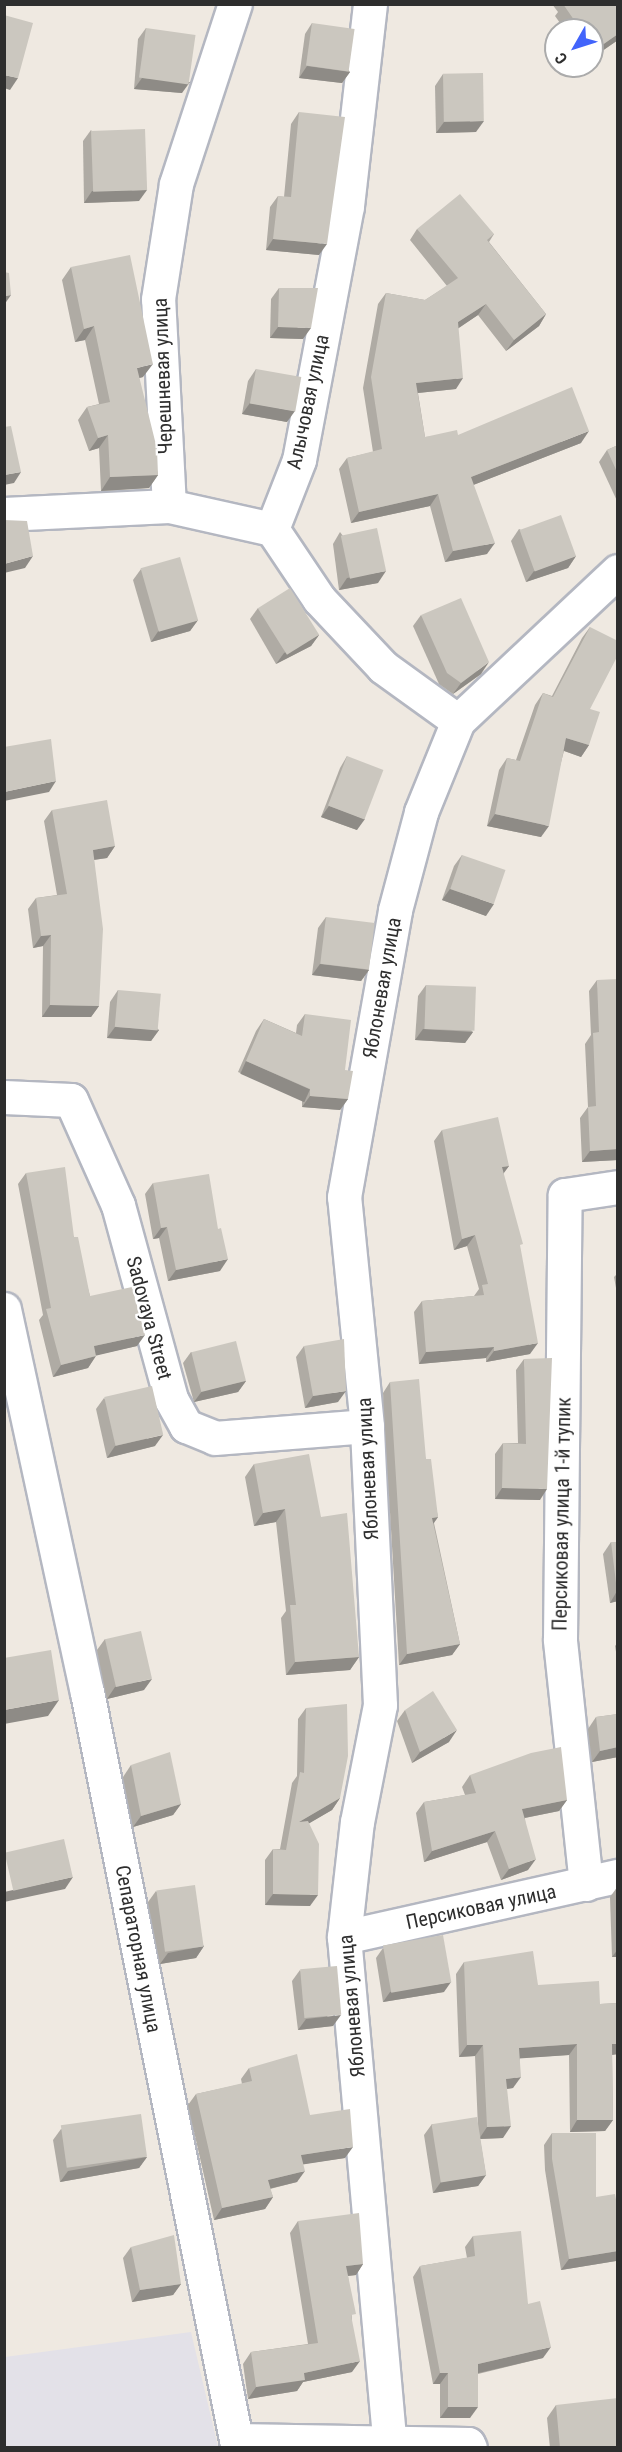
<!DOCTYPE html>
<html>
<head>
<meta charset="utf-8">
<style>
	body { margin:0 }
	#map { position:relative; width:622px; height:2452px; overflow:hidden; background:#efe9e1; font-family:"Roboto Condensed",sans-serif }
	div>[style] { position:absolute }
	.industrial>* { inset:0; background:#e3e1e8 }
	.roads { filter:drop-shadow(2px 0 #b4b7c1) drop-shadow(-2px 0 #b4b7c1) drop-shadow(0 2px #b4b7c1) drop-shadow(0 -2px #b4b7c1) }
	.minor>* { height:33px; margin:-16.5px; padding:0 16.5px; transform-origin:16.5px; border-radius:16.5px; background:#fff }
	.wall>* { inset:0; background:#afaba4 }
	.shaded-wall>* { inset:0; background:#8e8b86; transform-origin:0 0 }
	.building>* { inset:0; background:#cbc7bf; transform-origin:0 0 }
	span { translate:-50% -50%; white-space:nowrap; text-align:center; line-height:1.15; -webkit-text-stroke:4.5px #fff; paint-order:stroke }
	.street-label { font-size:20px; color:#2e2e2e }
	.frame { position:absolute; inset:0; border:6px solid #2e2e2e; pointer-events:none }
	.north { position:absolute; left:544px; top:18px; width:60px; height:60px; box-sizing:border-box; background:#fff; border:2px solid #ababab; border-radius:50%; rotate:231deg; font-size:16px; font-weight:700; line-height:24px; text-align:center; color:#2e2e2e }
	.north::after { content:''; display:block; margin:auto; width:21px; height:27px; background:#4264fb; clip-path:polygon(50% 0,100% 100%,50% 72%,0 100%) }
</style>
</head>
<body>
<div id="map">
	<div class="industrial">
		<i style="clip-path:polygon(191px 2332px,218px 2447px,5px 2447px,5px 2357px)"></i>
	</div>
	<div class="roads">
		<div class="minor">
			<i style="left:370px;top:4px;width:203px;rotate:96.5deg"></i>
			<i style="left:347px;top:206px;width:258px;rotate:100.7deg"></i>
			<i style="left:299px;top:460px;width:74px;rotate:111.4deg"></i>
			<i style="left:272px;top:529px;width:84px;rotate:56.1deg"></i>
			<i style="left:319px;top:599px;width:93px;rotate:46.7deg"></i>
			<i style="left:383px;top:667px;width:92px;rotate:35.8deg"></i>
			<i style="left:169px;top:506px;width:207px;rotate:-93deg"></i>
			<i style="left:158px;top:299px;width:116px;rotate:-81.1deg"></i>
			<i style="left:176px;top:184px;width:189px;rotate:-71.9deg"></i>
			<i style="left:4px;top:514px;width:165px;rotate:-2.8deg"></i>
			<i style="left:169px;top:506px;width:106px;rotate:12.6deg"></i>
			<i style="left:4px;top:1097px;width:67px;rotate:2.6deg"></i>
			<i style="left:71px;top:1100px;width:115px;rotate:65.9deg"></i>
			<i style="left:118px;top:1205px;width:201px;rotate:74.7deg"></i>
			<i style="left:171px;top:1399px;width:31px;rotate:61deg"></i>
			<i style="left:186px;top:1426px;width:31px;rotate:22deg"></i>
			<i style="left:215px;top:1438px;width:152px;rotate:-4.5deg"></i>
			<i style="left:4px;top:1309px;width:392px;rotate:77.8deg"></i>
			<i style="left:87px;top:1692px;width:763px;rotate:78.73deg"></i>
			<i style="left:236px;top:2440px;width:232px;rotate:1deg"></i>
			<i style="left:468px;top:2444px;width:4px;rotate:63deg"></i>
			<i style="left:586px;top:1884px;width:246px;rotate:-96.1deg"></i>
			<i style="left:560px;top:1639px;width:444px;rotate:-89.4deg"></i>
			<i style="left:565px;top:1195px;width:54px;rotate:-8.6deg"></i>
			<i style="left:344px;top:1937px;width:281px;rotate:-12.6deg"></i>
			<i style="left:390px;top:2448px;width:513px;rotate:-95.14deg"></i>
			<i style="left:344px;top:1937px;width:116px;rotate:-83.6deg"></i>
			<i style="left:357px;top:1822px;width:119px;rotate:-78.9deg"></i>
			<i style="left:380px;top:1705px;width:279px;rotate:-92.7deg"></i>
			<i style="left:367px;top:1426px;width:230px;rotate:-95.7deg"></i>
			<i style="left:344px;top:1197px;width:291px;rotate:-79.9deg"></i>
			<i style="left:395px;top:910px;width:101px;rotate:-75.1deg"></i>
			<i style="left:421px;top:812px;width:98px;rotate:-67.9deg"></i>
			<i style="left:458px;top:721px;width:219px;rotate:-43.2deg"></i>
		</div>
	</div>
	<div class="wall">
		<i style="clip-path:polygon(552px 4px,618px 4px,618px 40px,592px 58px,592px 30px,565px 30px,555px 16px,558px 12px)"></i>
		<i style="clip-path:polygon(312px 23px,350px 72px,342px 83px,299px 78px,305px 34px)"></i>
		<i style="clip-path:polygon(146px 28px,182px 93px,134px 89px,138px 39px)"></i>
		<i style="clip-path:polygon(443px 74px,476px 132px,436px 133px,435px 86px)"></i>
		<i style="clip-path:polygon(299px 112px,319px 255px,266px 250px,270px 207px,278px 196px,284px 197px,291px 124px)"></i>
		<i style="clip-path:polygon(91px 130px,139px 201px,84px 203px,83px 141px)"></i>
		<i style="clip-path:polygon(417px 229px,494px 234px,489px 242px,546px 314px,539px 326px,506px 351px,478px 315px,458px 328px,456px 389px,418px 393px,425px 437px,458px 435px,581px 443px,473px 485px,487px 554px,445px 562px,430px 506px,351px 523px,339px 469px,347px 458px,373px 452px,363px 388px,378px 304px,386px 293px,425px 300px,447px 286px,410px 240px)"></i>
		<i style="clip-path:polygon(71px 267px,143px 377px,139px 378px,158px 475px,149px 488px,101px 491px,99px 448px,89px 451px,78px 420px,87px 407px,99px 404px,85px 340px,75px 342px,62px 280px)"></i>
		<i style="clip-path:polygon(279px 288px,303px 339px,270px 338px,271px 299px)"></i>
		<i style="clip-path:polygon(256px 369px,287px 422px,242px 414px,248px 381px)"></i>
		<i style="clip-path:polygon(618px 445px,618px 503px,599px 462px,607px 450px)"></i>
		<i style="clip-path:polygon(519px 529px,576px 556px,568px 568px,526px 582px,511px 541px)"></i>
		<i style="clip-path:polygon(340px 532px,378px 583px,339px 590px,333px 544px)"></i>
		<i style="clip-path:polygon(141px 569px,198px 620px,190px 631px,151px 642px,133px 580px)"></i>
		<i style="clip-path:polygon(258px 608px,319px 635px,311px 646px,276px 664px,250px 619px)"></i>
		<i style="clip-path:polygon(421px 615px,481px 674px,453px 694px,439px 684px,413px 626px)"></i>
		<i style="clip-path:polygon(590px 627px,589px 745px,581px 757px,564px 751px,541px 837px,487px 826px,499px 770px,507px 758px,516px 760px,535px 705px,543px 693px,552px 696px,582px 638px)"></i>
		<i style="clip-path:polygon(347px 756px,357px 830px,321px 817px,340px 768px)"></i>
		<i style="clip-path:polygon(52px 810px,115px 846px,107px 858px,94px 860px,99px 1006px,91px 1017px,42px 1017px,43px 946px,33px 948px,28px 909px,36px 898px,57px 895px,44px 821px)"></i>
		<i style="clip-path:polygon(462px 855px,486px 916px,442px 900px,454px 866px)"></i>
		<i style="clip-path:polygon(326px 917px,369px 970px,361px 981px,312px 975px,318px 928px)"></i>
		<i style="clip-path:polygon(597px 980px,618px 1160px,582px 1162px,580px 1118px,588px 1107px,585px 1044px,591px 1035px,589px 991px)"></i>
		<i style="clip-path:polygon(426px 985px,473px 1032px,465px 1043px,415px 1040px,418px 996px)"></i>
		<i style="clip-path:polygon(118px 990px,159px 1030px,151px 1041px,107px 1038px,110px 1002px)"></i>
		<i style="clip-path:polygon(305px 1014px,345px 1070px,348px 1099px,340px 1110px,302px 1107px,302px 1100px,238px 1072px,256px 1031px,264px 1019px,296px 1033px,297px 1025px)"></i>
		<i style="clip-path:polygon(442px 1130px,509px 1166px,503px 1173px,520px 1248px,530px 1354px,486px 1362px,486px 1358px,419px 1364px,414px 1312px,422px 1301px,474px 1296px,479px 1289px,467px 1246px,454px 1250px,434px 1141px)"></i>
		<i style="clip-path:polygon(26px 1173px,74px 1237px,90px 1296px,137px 1346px,96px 1355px,88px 1368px,53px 1377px,39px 1320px,43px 1315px,18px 1184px)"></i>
		<i style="clip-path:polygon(153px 1183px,220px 1271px,168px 1281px,159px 1238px,153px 1239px,145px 1194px)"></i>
		<i style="clip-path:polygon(618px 1273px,618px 1299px,614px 1277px)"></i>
		<i style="clip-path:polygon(304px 1346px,338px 1402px,305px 1408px,296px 1357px)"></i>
		<i style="clip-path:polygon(191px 1352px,246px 1381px,238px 1392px,194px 1402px,183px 1363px)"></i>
		<i style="clip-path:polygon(524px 1359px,540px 1500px,495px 1499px,495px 1454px,503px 1443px,518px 1443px,516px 1370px)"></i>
		<i style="clip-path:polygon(390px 1382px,426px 1459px,438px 1517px,434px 1523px,460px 1644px,452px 1655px,399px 1665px,383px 1393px)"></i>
		<i style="clip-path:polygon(104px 1398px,155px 1446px,107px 1458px,96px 1409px)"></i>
		<i style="clip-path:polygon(254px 1464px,321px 1517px,359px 1657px,350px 1670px,286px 1675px,281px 1618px,286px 1611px,276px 1522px,254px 1526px,245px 1477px)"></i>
		<i style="clip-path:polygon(611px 1542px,618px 1542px,618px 1601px,610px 1603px,603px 1554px)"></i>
		<i style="clip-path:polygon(105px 1639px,144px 1690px,107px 1699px,97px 1650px)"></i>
		<i style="clip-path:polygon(618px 1642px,618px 1663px,615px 1646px)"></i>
		<i style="clip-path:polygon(306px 1708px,340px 1798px,332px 1810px,309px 1823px,310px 1906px,265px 1905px,265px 1860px,273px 1849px,280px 1849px,292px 1783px,297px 1776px,298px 1719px)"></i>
		<i style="clip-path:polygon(405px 1710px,449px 1742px,412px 1763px,397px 1721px)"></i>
		<i style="clip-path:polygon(618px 1714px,618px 1757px,592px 1762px,588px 1729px,596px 1717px)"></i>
		<i style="clip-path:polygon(131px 1765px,181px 1804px,173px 1815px,133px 1827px,123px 1777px)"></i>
		<i style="clip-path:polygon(470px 1775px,567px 1800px,559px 1811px,525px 1818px,528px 1870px,501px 1880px,487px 1842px,424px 1862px,416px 1813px,424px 1802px,465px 1795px,462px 1787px)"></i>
		<i style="clip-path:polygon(618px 1886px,618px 1957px,612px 1957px,610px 1897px)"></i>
		<i style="clip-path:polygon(156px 1891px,204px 1946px,196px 1958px,160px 1964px,148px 1902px)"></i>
		<i style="clip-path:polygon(383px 1948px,444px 1992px,383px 2002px,376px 1958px)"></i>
		<i style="clip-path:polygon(464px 1962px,600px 2004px,618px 2003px,618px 2054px,612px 2055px,613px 2120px,605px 2131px,570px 2132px,569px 2055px,520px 2058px,513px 2088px,507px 2089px,503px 2138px,480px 2139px,486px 2175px,478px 2186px,433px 2193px,424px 2135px,432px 2124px,478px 2128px,475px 2056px,459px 2057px,456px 1974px)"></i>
		<i style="clip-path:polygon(300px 1970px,333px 2026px,298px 2030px,292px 1981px)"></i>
		<i style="clip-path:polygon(249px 2068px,310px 2115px,345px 2158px,303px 2164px,297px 2182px,270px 2189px,273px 2197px,265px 2209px,214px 2220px,188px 2105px,196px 2094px,242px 2084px,241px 2079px)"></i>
		<i style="clip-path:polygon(61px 2129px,147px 2157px,139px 2168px,60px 2182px,53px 2140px)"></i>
		<i style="clip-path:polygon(552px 2133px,596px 2197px,618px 2210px,618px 2259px,616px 2261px,561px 2270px,545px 2170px,544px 2145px)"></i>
		<i style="clip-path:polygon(298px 2221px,363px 2264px,356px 2275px,348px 2276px,352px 2320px,352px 2372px,303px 2382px,297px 2391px,248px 2399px,243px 2364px,251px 2352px,308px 2344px,290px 2233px)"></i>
		<i style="clip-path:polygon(473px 2236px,528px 2304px,543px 2358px,478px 2374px,470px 2418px,440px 2418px,440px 2384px,433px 2384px,413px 2277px,420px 2266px,467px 2258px,465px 2247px)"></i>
		<i style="clip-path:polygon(131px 2247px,181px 2284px,173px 2295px,132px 2302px,123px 2258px)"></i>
		<i style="clip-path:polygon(556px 2405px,618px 2448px,550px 2448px,547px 2418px)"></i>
	</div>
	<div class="shaded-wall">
		<i style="clip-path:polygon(618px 34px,618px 40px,592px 58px,592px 54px,595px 50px)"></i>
		<i style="clip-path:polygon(307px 66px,350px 72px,342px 83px,299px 78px)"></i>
		<i style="clip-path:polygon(4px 75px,18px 78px,10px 90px,4px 88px)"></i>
		<i style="clip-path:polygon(142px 78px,190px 82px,182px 93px,134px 89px)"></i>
		<i style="clip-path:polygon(484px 121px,476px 132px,436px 133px,444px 122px)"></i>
		<i style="clip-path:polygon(147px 190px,139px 201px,84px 203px,92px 191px)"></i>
		<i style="clip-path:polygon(273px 239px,327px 244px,319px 255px,266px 250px)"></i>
		<i style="clip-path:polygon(11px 295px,4px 305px,4px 296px)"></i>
		<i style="clip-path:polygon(486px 304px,478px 315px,450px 334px,458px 322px)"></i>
		<i style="clip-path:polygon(546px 314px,539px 326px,506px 351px,514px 340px)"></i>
		<i style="clip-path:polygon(94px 326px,85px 340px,75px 342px,84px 329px)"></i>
		<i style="clip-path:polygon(278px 327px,311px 328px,303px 339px,270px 338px)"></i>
		<i style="clip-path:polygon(153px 364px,143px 377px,128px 381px,137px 368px)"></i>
		<i style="clip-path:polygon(463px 378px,456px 389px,408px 394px,416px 383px)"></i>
		<i style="clip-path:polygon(250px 403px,295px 411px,287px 422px,242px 414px)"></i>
		<i style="clip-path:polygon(589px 431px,581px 443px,463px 489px,471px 477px)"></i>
		<i style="clip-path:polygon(108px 435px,99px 448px,89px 451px,98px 438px)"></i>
		<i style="clip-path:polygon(21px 472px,14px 483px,4px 485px,4px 475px)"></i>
		<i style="clip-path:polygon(158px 475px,149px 488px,101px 491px,110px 477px)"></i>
		<i style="clip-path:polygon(438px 494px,430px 506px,351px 523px,359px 512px)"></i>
		<i style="clip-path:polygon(495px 543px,487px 554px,445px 562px,453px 551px)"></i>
		<i style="clip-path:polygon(33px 556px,25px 568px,4px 573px,4px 564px)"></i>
		<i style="clip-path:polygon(576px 556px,568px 568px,526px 582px,534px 571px)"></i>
		<i style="clip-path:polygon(386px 571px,378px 583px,339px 590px,347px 578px)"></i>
		<i style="clip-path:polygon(198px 620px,190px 631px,151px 642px,159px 630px)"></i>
		<i style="clip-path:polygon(319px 635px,311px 646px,276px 664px,284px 653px)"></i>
		<i style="clip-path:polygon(489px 662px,481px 674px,453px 694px,461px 683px)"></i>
		<i style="clip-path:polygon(566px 738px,589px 745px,581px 757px,559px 749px)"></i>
		<i style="clip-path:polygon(56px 781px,49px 792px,4px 801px,4px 792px)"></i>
		<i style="clip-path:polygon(329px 806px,365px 819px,357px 830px,321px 817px)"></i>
		<i style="clip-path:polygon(495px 814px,549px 826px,541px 837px,487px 826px)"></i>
		<i style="clip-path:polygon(115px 846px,107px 858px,85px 861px,93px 850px)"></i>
		<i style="clip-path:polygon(450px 889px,494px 904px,486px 916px,442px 900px)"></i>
		<i style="clip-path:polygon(51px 935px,43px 946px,33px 948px,41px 936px)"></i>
		<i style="clip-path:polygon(320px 964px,369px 970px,361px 981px,312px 975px)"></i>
		<i style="clip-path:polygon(50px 1005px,99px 1006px,91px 1017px,42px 1017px)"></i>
		<i style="clip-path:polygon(115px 1027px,159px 1030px,151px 1041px,107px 1038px)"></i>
		<i style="clip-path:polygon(423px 1029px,473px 1032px,465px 1043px,415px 1040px)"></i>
		<i style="left:246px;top:1061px;width:70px;height:14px;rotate:24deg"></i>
		<i style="clip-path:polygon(310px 1096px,348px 1099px,340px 1110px,302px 1107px)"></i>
		<i style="clip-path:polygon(618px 1149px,618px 1160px,582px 1162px,590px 1151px)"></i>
		<i style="clip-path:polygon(509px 1166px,501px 1177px,502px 1167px)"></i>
		<i style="clip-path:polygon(167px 1227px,159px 1238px,153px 1239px,161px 1228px)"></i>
		<i style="clip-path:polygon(475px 1235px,467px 1246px,454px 1250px,462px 1239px)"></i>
		<i style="clip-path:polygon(228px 1259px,220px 1271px,168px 1281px,176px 1270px)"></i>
		<i style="clip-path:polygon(145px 1335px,137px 1346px,86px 1358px,94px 1346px)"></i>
		<i style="clip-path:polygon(538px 1343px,530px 1354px,486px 1362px,494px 1351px)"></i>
		<i style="clip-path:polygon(494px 1347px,486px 1358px,419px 1364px,426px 1352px)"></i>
		<i style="clip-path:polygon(96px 1356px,88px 1368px,53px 1377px,61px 1365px)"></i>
		<i style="clip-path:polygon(246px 1381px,238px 1392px,194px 1402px,202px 1391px)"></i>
		<i style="clip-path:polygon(346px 1391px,338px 1402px,305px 1408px,313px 1396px)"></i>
		<i style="clip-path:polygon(163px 1435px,155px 1446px,107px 1458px,115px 1446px)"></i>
		<i style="clip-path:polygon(502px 1488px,547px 1489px,540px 1500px,495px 1499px)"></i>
		<i style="clip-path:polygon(285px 1509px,276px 1522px,254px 1526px,263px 1513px)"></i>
		<i style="clip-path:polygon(438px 1517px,430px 1528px,432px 1518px)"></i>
		<i style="clip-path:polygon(617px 1591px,618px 1601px,610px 1603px)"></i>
		<i style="clip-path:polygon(460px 1644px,452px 1655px,399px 1665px,407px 1654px)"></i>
		<i style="clip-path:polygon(359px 1657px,350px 1670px,286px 1675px,295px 1662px)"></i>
		<i style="clip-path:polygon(152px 1679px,144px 1690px,107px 1699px,115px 1687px)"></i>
		<i style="clip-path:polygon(59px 1700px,48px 1716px,4px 1724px,4px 1710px)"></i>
		<i style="clip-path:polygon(457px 1730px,449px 1742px,412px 1763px,420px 1752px)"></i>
		<i style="clip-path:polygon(618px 1747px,618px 1757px,592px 1762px,600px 1751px)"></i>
		<i style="clip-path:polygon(340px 1798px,332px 1810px,291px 1834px,299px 1822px)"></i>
		<i style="clip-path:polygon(567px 1800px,559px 1811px,514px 1820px,522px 1809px)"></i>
		<i style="clip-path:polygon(181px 1804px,173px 1815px,133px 1827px,141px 1816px)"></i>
		<i style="clip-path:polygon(495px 1831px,487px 1842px,424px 1862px,432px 1851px)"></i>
		<i style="clip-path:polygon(536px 1859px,528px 1870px,501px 1880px,509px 1869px)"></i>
		<i style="clip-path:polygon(73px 1877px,65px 1889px,4px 1902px,4px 1892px)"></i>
		<i style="clip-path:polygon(273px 1894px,318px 1895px,310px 1906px,265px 1905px)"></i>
		<i style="clip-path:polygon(204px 1946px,196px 1958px,160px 1964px,168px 1953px)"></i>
		<i style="clip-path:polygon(618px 1949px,618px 1957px,612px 1957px)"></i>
		<i style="clip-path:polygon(451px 1982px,444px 1992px,383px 2002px,390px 1992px)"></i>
		<i style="clip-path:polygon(341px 2015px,333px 2026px,298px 2030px,306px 2019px)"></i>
		<i style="clip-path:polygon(577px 2044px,569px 2055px,512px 2059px,519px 2048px)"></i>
		<i style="clip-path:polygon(612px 2044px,618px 2044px,618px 2054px,604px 2056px)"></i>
		<i style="clip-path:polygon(467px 2045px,483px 2045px,475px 2056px,459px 2057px)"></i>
		<i style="clip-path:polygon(521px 2077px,513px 2088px,498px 2090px,506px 2079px)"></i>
		<i style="clip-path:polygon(577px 2120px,613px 2120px,605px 2131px,570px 2132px)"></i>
		<i style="clip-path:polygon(511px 2126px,503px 2138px,479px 2139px,487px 2127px)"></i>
		<i style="clip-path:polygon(353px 2147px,345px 2158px,293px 2166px,301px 2155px)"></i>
		<i style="clip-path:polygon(147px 2157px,139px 2168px,60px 2182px,68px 2171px)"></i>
		<i style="clip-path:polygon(305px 2171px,297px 2182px,260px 2191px,268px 2180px)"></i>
		<i style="clip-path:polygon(486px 2175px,478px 2186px,433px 2193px,441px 2182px)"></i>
		<i style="clip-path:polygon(273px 2197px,265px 2209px,214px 2220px,222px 2208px)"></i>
		<i style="clip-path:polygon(618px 2251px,618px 2259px,616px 2261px,561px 2270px,569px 2259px)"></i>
		<i style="clip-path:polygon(363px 2264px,356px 2275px,338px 2277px,346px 2266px)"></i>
		<i style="clip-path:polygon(181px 2284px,173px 2295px,132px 2302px,140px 2290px)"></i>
		<i style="clip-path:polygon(551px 2347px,543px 2358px,470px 2375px,478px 2364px)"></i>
		<i style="clip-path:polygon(360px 2361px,352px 2372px,303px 2382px,297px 2391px,248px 2399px,256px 2387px,304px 2373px)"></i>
		<i style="clip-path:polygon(440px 2373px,448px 2373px,440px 2384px,433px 2384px)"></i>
		<i style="clip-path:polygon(448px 2407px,478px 2407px,470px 2418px,440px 2418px)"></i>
	</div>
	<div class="building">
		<i style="clip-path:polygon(563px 4px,618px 4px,618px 34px,595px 50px,592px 45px,592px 30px,581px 30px)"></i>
		<i style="clip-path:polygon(4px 15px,33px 23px,18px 78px,4px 75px)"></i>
		<i style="left:312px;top:23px;width:43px;height:43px;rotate:8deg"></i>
		<i style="left:146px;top:28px;width:50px;height:50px;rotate:8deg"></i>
		<i style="left:483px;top:73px;width:48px;height:40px;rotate:89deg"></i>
		<i style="clip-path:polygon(299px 112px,345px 117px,327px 244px,273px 239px,278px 196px,291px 197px)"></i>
		<i style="left:145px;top:129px;width:61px;height:54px;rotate:88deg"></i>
		<i style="clip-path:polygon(460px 194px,494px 234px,487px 240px,546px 314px,514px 340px,486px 304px,458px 322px,463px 378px,416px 383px,425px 437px,457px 430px,458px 435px,572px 387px,589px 431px,471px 477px,495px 543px,453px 551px,438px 494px,359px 512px,347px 458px,382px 449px,371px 377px,386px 293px,425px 300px,458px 278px,417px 229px)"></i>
		<i style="clip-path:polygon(130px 255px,152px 360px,153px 364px,137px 368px,157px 449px,158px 475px,110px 477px,108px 435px,98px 438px,87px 407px,110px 402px,94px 326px,84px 329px,71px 267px)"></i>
		<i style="clip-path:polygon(4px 272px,9px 273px,11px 295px,4px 296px)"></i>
		<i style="clip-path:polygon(279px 288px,318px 288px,311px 328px,278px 327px)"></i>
		<i style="left:256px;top:369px;width:46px;height:35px;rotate:10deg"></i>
		<i style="clip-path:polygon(11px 426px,21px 472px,4px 475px,4px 427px)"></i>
		<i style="clip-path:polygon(618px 445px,618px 474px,607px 450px)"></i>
		<i style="left:561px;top:515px;width:44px;height:44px;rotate:70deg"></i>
		<i style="clip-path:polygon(4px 520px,27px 521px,33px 556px,4px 564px)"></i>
		<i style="left:377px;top:528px;width:44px;height:37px;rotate:78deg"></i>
		<i style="left:180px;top:557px;width:66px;height:41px;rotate:74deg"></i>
		<i style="left:290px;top:588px;width:55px;height:38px;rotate:58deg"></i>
		<i style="clip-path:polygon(461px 598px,489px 662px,461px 683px,447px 673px,421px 615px)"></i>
		<i style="clip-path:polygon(590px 627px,618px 641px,618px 655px,590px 709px,600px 712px,589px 745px,566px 738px,549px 826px,495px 814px,507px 758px,520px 761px,543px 693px,553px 697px)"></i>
		<i style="clip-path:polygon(51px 739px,56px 781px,4px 792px,4px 747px)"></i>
		<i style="left:347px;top:756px;width:39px;height:53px;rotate:21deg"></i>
		<i style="clip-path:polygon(107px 800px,115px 846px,93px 850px,103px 929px,99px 1006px,50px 1005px,51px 935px,41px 936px,36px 898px,67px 894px,52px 810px)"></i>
		<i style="left:462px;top:855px;width:46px;height:36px;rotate:19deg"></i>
		<i style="left:326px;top:917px;width:49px;height:47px;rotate:7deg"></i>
		<i style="clip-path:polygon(618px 979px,618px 1149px,590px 1151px,588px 1107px,596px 1106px,593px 1033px,599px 1032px,597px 980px)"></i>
		<i style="left:426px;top:985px;width:50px;height:44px;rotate:2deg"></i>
		<i style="left:118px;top:990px;width:43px;height:37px;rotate:5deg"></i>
		<i style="clip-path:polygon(305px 1014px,351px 1020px,345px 1070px,353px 1071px,348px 1099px,310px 1096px,310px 1089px,246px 1061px,264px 1019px,302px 1036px)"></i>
		<i style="clip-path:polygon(498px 1117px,509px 1166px,502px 1167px,523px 1244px,520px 1245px,538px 1343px,494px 1351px,494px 1347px,426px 1352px,422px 1301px,484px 1295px,482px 1285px,488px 1284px,475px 1235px,462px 1239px,442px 1130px)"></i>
		<i style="clip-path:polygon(65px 1167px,74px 1237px,78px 1237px,90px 1296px,132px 1287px,145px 1335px,94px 1346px,96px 1356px,61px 1365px,46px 1309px,51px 1308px,26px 1173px)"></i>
		<i style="clip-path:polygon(209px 1174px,218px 1229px,221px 1228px,228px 1259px,176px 1270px,167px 1227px,161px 1228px,153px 1183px)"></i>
		<i style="clip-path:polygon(344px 1339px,346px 1391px,313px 1396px,304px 1346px)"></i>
		<i style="left:236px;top:1341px;width:41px;height:46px;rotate:76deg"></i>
		<i style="clip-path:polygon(552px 1358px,547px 1489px,502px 1488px,503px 1443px,526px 1444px,524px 1359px)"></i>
		<i style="clip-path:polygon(419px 1379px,426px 1459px,431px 1459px,438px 1517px,432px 1518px,460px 1644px,407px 1654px,390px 1382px)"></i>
		<i style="left:152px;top:1386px;width:50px;height:49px;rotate:77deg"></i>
		<i style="clip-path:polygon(309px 1454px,321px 1517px,347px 1513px,359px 1657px,295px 1662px,290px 1605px,296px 1605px,285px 1509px,263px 1513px,254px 1464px)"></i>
		<i style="clip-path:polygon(611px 1542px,618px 1542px,618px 1591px,617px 1591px)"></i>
		<i style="left:141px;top:1631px;width:49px;height:37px;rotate:77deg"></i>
		<i style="clip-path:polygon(51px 1650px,59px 1700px,4px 1710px,4px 1658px)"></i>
		<i style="clip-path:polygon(433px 1691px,457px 1730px,420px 1752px,405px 1710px)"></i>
		<i style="clip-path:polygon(347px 1704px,348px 1756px,340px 1798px,299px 1822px,308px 1821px,319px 1844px,318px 1895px,273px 1894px,273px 1849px,286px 1850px,300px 1772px,304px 1773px,306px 1708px)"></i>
		<i style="clip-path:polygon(618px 1714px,618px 1747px,600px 1751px,596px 1717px)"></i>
		<i style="clip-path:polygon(561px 1747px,567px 1800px,522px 1809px,536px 1859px,509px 1869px,495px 1831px,432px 1851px,424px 1802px,476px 1793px,470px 1775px,531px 1753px)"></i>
		<i style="clip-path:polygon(170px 1752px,181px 1804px,141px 1816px,131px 1765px)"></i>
		<i style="left:64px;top:1839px;width:39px;height:61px;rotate:77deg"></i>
		<i style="left:195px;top:1885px;width:62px;height:39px;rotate:82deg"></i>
		<i style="left:443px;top:1935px;width:48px;height:61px;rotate:80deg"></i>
		<i style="clip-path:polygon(533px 1951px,538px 1985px,599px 1981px,600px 2004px,618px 2003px,618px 2044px,612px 2044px,613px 2120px,577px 2120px,577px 2044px,519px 2048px,521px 2077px,506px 2079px,511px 2126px,487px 2127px,483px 2045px,467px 2045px,464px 1962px)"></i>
		<i style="left:337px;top:1966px;width:49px;height:37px;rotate:85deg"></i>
		<i style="clip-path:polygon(297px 2054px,310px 2115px,350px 2109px,353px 2147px,301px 2155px,305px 2171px,268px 2180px,273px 2197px,222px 2208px,196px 2094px,252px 2081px,249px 2068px)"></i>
		<i style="left:141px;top:2114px;width:43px;height:81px;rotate:82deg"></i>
		<i style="left:477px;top:2117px;width:59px;height:46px;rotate:81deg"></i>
		<i style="clip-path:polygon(552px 2133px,596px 2133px,596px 2197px,615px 2194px,618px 2210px,618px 2251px,569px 2259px,552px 2159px)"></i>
		<i style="clip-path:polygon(359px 2213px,363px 2264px,346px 2266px,356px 2314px,351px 2315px,360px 2361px,304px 2373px,305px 2380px,256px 2387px,251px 2352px,318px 2343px,298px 2221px)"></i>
		<i style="clip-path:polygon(521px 2231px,528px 2304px,540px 2301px,551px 2347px,478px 2364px,478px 2407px,448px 2407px,448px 2373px,440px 2373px,420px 2266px,475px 2256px,473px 2236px)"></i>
		<i style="clip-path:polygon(174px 2235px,181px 2284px,140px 2290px,131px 2247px)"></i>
		<i style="clip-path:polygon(618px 2398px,618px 2448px,560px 2448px,556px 2405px)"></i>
	</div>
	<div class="street-label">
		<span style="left:163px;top:376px;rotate:-92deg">Черешневая улица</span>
		<span style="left:308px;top:402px;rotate:-78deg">Алычовая улица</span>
		<span style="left:382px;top:988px;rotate:-80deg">Яблоневая улица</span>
		<span style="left:149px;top:1318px;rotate:75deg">Sadovaya Street</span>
		<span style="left:368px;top:1469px;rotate:-93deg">Яблоневая улица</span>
		<span style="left:562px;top:1514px;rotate:-89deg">Персиковая улица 1-й тупик</span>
		<span style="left:481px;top:1907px;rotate:-12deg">Персиковая улица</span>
		<span style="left:138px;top:1949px;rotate:79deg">Сепараторная улица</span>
		<span style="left:352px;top:2006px;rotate:-95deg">Яблоневая улица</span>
	</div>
	<div class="frame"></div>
	<div class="north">С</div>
</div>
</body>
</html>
